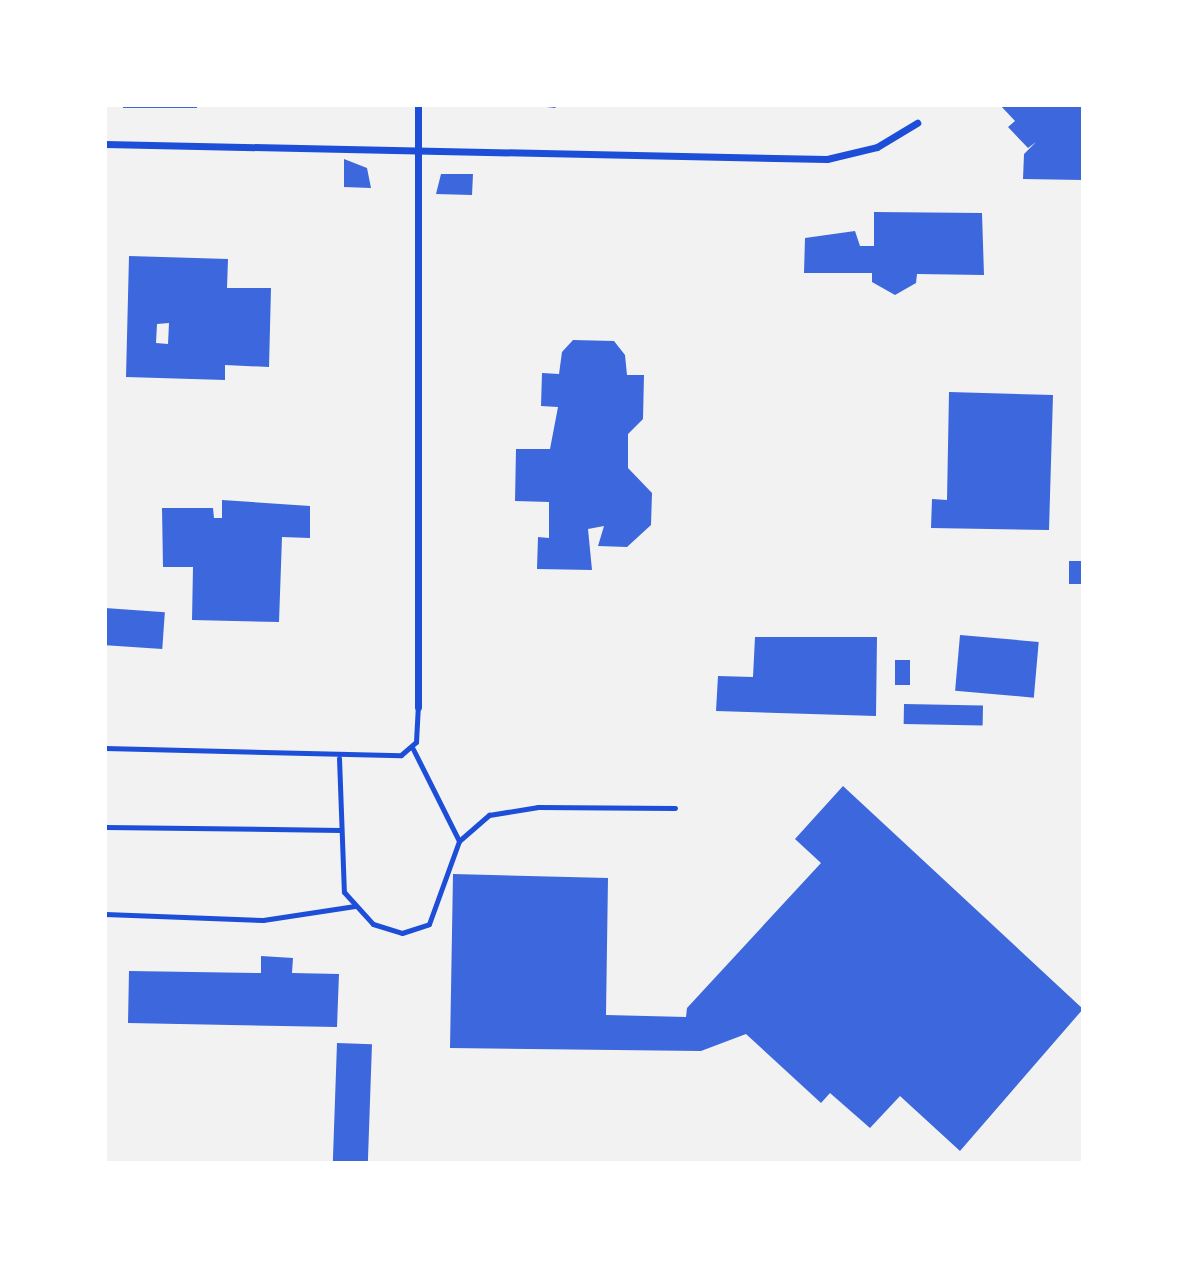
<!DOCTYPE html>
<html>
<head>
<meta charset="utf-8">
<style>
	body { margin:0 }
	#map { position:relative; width:1188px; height:1268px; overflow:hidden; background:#f2f2f2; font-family:Manrope,sans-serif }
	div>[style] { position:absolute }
	.building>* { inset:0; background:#3d67dc; transform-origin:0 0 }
	.service>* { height:5px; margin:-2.5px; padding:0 2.5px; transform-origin:2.5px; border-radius:2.5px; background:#1d4ed8 }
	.minor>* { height:7px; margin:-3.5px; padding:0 3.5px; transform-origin:3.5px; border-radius:3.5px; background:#1d4ed8 }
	span { translate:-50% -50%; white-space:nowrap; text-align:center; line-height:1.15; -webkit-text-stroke:7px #fff; paint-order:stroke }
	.frame { position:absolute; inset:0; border:107px solid #fff; pointer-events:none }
</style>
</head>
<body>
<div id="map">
	<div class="building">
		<i style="left:123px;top:105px;width:74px;height:3px"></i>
		<i style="clip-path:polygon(530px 105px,558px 105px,555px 108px)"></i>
		<i style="clip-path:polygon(1000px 105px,1083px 105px,1083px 180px,1023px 179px,1024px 154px,1036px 142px,1028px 148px,1008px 127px,1015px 121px)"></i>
		<i style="clip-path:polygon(344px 159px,367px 168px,371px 188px,344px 187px)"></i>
		<i style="clip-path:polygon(441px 174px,473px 174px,472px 195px,436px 194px)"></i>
		<i style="clip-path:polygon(874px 212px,982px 213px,984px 275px,917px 274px,916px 283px,895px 295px,872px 282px,872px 273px,804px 273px,805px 238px,855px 231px,860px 246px,874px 246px)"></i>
		<i style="clip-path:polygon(evenodd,129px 256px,228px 259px,227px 288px,271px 288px,269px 367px,225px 365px,225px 380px,126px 377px,129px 256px,169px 323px,168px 344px,156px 343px,157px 324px,169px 323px)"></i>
		<i style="clip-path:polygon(573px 340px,614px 341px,625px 355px,627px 375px,644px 375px,643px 419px,628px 434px,628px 468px,652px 493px,651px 525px,627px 547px,598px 546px,604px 526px,588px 529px,592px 570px,537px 569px,538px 537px,549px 538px,549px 502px,515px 501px,516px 449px,550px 449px,558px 407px,541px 406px,542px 373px,559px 374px,562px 352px)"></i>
		<i style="clip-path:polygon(949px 392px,1053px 395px,1049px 530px,931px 528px,932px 499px,947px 500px)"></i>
		<i style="clip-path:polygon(222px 500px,310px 506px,310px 538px,282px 537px,279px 622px,192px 620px,193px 567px,163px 567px,162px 508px,213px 508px,214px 518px,222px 518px)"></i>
		<i style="left:1069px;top:561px;width:14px;height:23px"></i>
		<i style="left:105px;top:608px;width:60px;height:37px;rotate:4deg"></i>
		<i style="left:960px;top:635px;width:79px;height:56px;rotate:5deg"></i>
		<i style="clip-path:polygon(755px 637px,877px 637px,876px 716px,716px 711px,718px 676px,753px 677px)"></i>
		<i style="left:895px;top:660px;width:15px;height:25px"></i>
		<i style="left:904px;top:704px;width:79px;height:20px;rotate:1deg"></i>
		<i style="clip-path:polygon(843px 786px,1083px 1009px,960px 1151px,900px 1096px,870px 1128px,830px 1093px,821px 1103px,746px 1034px,701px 1051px,450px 1048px,453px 874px,608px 878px,606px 1015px,686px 1017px,687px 1008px,821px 863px,795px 839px)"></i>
		<i style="clip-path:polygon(261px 956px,293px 958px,292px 973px,339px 974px,337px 1027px,128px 1023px,129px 971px,261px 973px)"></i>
		<i style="left:337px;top:1043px;width:35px;height:120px;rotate:2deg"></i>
	</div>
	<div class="service">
		<i style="left:105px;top:748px;width:296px;rotate:1.4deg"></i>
		<i style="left:401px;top:755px;width:20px;rotate:-41deg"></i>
		<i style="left:416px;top:742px;width:35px;rotate:-87deg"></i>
		<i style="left:413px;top:749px;width:103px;rotate:63.4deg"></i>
		<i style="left:339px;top:758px;width:134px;rotate:87.9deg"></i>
		<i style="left:344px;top:892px;width:43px;rotate:47.8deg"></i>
		<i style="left:373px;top:924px;width:30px;rotate:17deg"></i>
		<i style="left:402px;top:933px;width:28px;rotate:-18deg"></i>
		<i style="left:429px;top:924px;width:88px;rotate:-70.1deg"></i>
		<i style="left:459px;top:841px;width:40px;rotate:-41deg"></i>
		<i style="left:489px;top:815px;width:50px;rotate:-9.3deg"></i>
		<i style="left:538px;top:807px;width:137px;rotate:0.4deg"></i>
		<i style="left:105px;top:827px;width:236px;rotate:0.7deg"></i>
		<i style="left:105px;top:914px;width:158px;rotate:2.2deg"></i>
		<i style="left:263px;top:920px;width:93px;rotate:-8.7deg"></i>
	</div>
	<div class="minor">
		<i style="left:105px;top:144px;width:722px;rotate:1.19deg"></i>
		<i style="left:827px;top:159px;width:51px;rotate:-13.5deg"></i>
		<i style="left:877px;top:147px;width:47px;rotate:-31deg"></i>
		<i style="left:418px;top:707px;width:602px;rotate:-90deg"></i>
	</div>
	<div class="frame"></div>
</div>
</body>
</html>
